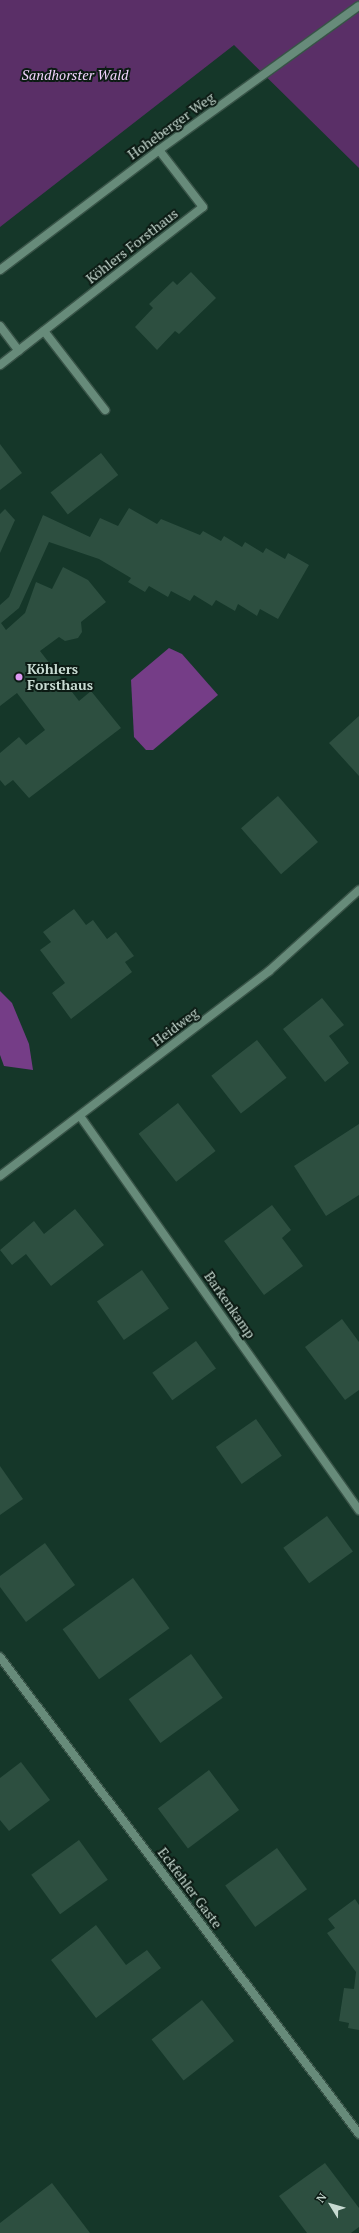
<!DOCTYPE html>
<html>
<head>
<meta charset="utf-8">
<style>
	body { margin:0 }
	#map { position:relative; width:359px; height:2233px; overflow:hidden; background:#153729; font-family:"PT Serif",serif }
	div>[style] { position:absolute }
	.green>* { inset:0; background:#5a2f67 }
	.water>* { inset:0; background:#753d87 }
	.building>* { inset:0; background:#2d4f40; transform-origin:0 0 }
	.roads { filter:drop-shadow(1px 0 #385347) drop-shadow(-1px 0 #385347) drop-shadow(0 1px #385347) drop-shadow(0 -1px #385347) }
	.service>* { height:8px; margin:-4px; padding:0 4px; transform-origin:4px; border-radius:4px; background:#678b7a }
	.minor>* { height:8px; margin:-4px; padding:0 4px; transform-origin:4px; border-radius:4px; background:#678b7a }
	.tertiary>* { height:8px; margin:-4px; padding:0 4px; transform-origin:4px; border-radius:4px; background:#678b7a }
	.dots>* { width:11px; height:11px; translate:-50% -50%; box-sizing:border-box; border:2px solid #0c1b14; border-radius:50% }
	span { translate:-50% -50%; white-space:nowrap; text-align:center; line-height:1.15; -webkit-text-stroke:4px #0c1b14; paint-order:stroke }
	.park-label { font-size:14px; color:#f2d4fd; font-style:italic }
	.street-label { font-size:14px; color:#c7dad1 }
	.poi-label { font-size:14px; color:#c7dad1; font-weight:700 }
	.left { translate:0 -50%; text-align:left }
	.north { position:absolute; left:311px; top:2185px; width:40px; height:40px; -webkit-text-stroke:3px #0c1b14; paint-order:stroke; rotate:307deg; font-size:11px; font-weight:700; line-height:16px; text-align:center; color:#c7dad1 }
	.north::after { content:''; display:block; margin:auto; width:14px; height:18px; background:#c7dad1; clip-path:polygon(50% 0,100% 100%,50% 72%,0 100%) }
</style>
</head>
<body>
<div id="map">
	<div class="green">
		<i style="clip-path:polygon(0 0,359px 0,359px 168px,234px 45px,0 227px)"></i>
	</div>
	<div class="water">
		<i style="clip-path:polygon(169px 648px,182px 654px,218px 695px,153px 750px,146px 750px,134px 737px,131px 680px)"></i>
		<i style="clip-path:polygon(0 991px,12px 1003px,29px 1044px,33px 1070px,4px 1066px,0 1055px)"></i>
	</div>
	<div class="building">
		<i style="clip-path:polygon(191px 272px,216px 298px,179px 334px,175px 331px,157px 350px,135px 327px,153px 308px,149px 304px,173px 281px,177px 285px)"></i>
		<i style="clip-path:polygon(0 444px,22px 473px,0 490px)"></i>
		<i style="left:101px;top:453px;width:28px;height:64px;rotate:52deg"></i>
		<i style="clip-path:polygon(129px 508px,157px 524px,161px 519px,200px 535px,203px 531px,221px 541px,224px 536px,242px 547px,245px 542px,263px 553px,266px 548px,285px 559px,288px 553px,309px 565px,278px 619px,260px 609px,257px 616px,238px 604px,235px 611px,216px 600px,212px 606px,194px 595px,190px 601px,171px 591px,168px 597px,149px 586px,145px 592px,128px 582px,131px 578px,99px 559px,49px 542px,19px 608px,1px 623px,6px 630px,25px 613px,36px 582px,52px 589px,63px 567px,88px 580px,106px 602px,81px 622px,82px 632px,78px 638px,65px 641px,59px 637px,40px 651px,79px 701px,91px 691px,121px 728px,29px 798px,13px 780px,5px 786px,0 780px,0 753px,19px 737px,26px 745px,45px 730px,17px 693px,0 706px,0 605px,9px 597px,43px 515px,90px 537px,100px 518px,118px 526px)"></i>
		<i style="clip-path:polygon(5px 509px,15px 520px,0 553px,0 514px)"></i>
		<i style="clip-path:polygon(359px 716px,359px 776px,329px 743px)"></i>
		<i style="left:278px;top:796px;width:61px;height:49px;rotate:49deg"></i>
		<i style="clip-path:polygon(74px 909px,86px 925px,93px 920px,107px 939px,116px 932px,134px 956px,125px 962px,132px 972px,71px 1019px,52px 993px,65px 983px,40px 950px,51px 942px,43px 932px)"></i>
		<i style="clip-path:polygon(322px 998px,344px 1025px,329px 1036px,349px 1063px,325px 1082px,283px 1029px)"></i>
		<i style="left:257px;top:1040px;width:48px;height:58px;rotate:52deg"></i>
		<i style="left:178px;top:1103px;width:61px;height:50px;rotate:52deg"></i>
		<i style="clip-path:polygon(359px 1124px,359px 1195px,326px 1216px,294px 1166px)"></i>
		<i style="clip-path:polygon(272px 1205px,291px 1230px,282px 1238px,303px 1266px,264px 1295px,224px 1241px)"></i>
		<i style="clip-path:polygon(75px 1209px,104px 1245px,51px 1286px,26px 1254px,12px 1265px,0 1250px,34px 1221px,44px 1234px)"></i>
		<i style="left:142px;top:1270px;width:47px;height:55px;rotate:55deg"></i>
		<i style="clip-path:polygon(342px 1319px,359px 1342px,359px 1390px,345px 1400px,305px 1347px)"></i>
		<i style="left:196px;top:1341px;width:34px;height:54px;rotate:54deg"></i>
		<i style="left:256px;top:1419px;width:45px;height:49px;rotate:55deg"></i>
		<i style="clip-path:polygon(0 1466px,23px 1499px,0 1515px)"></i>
		<i style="left:327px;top:1516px;width:44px;height:54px;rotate:54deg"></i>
		<i style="clip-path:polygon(45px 1543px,75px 1585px,26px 1622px,0 1587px,0 1576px)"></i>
		<i style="left:133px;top:1578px;width:62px;height:87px;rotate:54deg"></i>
		<i style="left:191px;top:1654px;width:54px;height:77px;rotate:54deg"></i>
		<i style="clip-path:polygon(21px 1762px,50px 1800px,9px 1831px,0 1820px,0 1778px)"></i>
		<i style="left:209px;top:1770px;width:50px;height:64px;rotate:53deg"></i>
		<i style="left:79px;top:1840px;width:49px;height:59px;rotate:54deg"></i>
		<i style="left:277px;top:1848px;width:51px;height:64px;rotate:54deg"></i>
		<i style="clip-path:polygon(355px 1899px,359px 1905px,359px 2030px,348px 2028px,349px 2023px,339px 2021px,344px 1988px,354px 1989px,356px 1972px,327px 1933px,335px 1928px,328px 1919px)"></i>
		<i style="clip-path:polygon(96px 1925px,126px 1965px,147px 1950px,161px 1968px,96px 2018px,51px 1960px)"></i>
		<i style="left:202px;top:2000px;width:52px;height:64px;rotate:52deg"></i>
		<i style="clip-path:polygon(325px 2163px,359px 2208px,359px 2227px,351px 2233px,307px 2233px,279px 2196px)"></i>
		<i style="clip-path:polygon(52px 2183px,90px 2233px,0 2233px,0 2223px)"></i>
	</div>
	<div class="roads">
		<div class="service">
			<i style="left:0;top:326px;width:31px;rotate:53deg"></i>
			<i style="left:44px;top:331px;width:100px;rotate:52.3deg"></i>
			<i style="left:0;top:365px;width:257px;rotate:-37.9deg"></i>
			<i style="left:203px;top:207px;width:72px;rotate:-127.7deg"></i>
		</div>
		<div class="minor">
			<i style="left:80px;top:1116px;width:483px;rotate:54.7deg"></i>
			<i style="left:0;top:1176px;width:338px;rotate:-37.3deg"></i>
			<i style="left:269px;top:971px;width:121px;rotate:-42deg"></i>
			<i style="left:0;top:1657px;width:597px;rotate:53.03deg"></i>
		</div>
		<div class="tertiary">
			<i style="left:0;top:270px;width:199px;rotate:-37deg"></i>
			<i style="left:159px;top:150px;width:246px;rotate:-35.8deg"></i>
		</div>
	</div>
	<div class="dots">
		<i style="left:19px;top:677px;background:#dd99f3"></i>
	</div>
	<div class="park-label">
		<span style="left:75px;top:75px">Sandhorster Wald</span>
	</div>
	<div class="street-label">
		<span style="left:171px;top:126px;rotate:-36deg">Hoheberger Weg</span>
		<span style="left:132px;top:246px;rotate:-38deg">Köhlers Forsthaus</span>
		<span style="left:175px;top:1027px;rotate:-37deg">Heidweg</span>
		<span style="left:230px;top:1305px;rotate:55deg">Barkenkamp</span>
		<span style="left:190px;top:1888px;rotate:53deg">Eckfehler Gaste</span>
	</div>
	<div class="poi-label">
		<span class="left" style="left:27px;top:677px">Köhlers<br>Forsthaus</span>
	</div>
	<div class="north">N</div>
</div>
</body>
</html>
